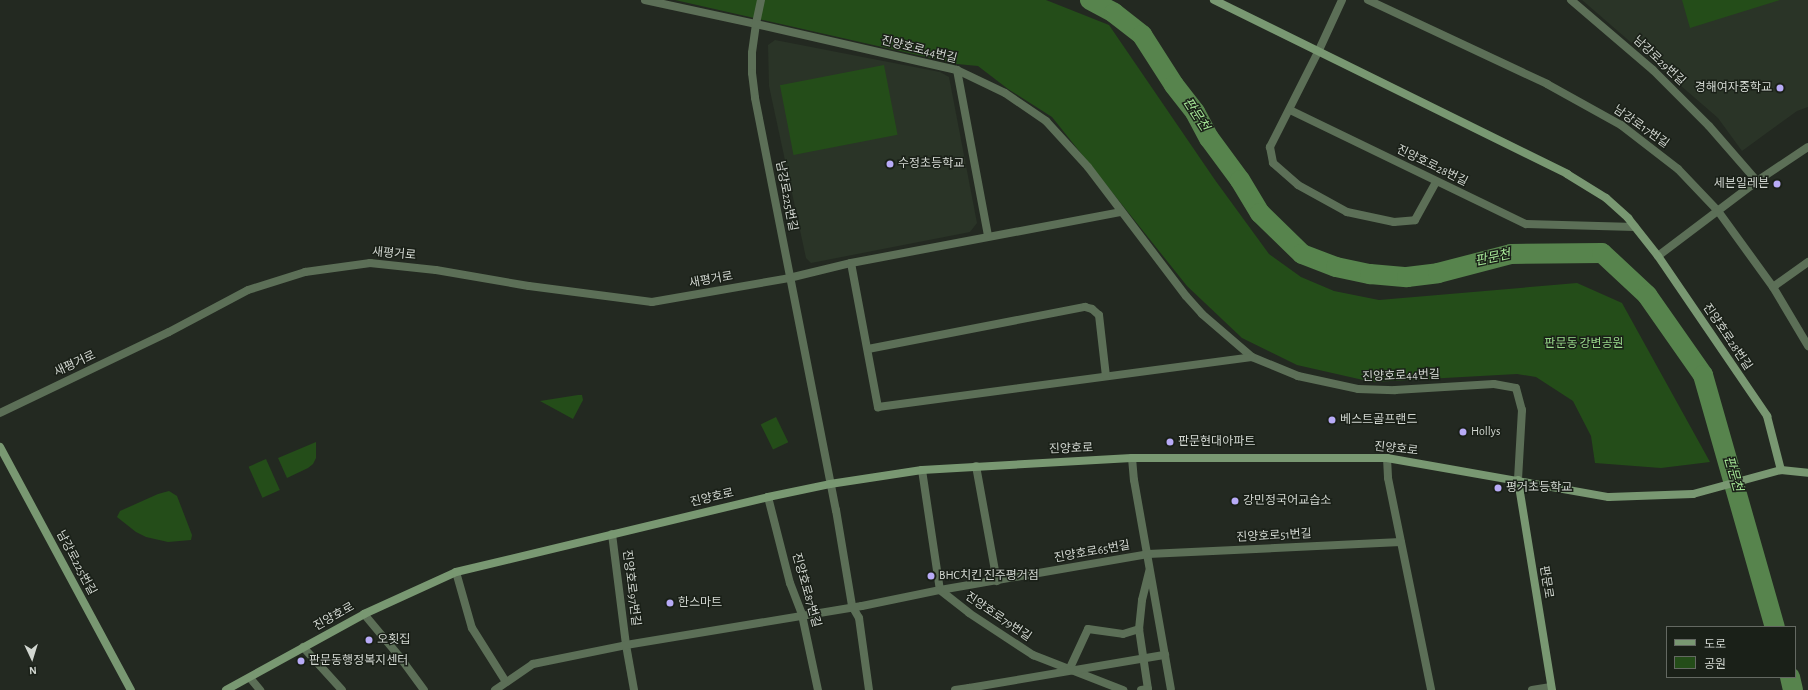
<!DOCTYPE html>
<html>
<head>
<meta charset="utf-8">
<style>
	body { margin:0 }
	#map { position:relative; width:1808px; height:690px; overflow:hidden; background:#232921; font-family:"Alegreya Sans","Noto Sans KR",sans-serif }
	div>[style] { position:absolute }
	.built>* { inset:0; background:#2a3427 }
	.green>* { inset:0; background:#244d19; transform-origin:0 0 }
	.river>* { height:20px; margin:-10px; padding:0 10px; transform-origin:10px; border-radius:10px; background:#57844d }
	.street>* { height:8px; margin:-4px; padding:0 4px; transform-origin:4px; border-radius:4px; background:#5c6f57 }
	.secondary>* { height:8px; margin:-4px; padding:0 4px; transform-origin:4px; border-radius:4px; background:#799872 }
	.dots>* { width:11px; height:11px; translate:-50% -50%; box-sizing:border-box; border:2px solid #1a2018; border-radius:50% }
	span { translate:-50% -50%; white-space:nowrap; text-align:center; line-height:1.15; -webkit-text-stroke:3px #1a2018; paint-order:stroke }
	.street-label { font-size:12px; color:#d2d7d1 }
	.poi-label { font-size:12px; color:#d2d7d1 }
	.right { translate:-100% -50%; text-align:right }
	.left { translate:0 -50%; text-align:left }
	.park-label { font-size:12px; color:#97d788 }
	.water-label { font-size:13px; color:#a6e797; font-style:italic }
	.legend { position:absolute; left:1666px; top:626px; width:130px; height:52px; box-sizing:border-box; background:#1a2018; border:1px solid #646962; margin:0; padding:5px 7px; list-style:none; font-size:12px; color:#d2d7d1 }
	.legend li { display:flex; align-items:center; gap:8px; height:20px }
	.legend b { width:20px; border:1px solid #646962 }
	.north { position:absolute; left:12px; top:638px; width:40px; height:40px; -webkit-text-stroke:3px #1a2018; paint-order:stroke; rotate:176deg; font-size:11px; font-weight:700; line-height:16px; text-align:center; color:#d2d7d1 }
	.north::after { content:''; display:block; margin:auto; width:14px; height:18px; background:#d2d7d1; clip-path:polygon(50% 0,100% 100%,50% 72%,0 100%) }
</style>
</head>
<body>
<div id="map">
	<div class="built">
		<i style="clip-path:polygon(1582px 0,1808px 0,1808px 107px,1797px 111px,1742px 151px,1718px 118px)"></i>
		<i style="clip-path:polygon(775px 40px,940px 72px,949px 77px,977px 223px,970px 232px,811px 263px,806px 258px,769px 86px,768px 45px)"></i>
	</div>
	<div class="green">
		<i style="clip-path:polygon(675px 0,1046px 0,1109px 25px,1215px 180px,1269px 254px,1301px 277px,1334px 291px,1379px 300px,1577px 283px,1622px 303px,1710px 462px,1661px 468px,1595px 463px,1591px 436px,1573px 401px,1536px 377px,1517px 374px,1372px 382px,1297px 365px,1242px 338px,1187px 286px,1052px 117px,1008px 89px,978px 66px,957px 64px)"></i>
		<i style="clip-path:polygon(1682px 0,1780px 0,1690px 28px)"></i>
		<i style="left:884px;top:65px;width:71px;height:106px;rotate:79deg"></i>
		<i style="clip-path:polygon(578px 395px,582px 395px,583px 400px,573px 419px,540px 401px)"></i>
		<i style="left:776px;top:417px;width:28px;height:17px;rotate:64deg"></i>
		<i style="clip-path:polygon(316px 442px,316px 458px,313px 464px,308px 468px,287px 478px,278px 458px)"></i>
		<i style="left:266px;top:459px;width:34px;height:19px;rotate:66deg"></i>
		<i style="clip-path:polygon(169px 491px,177px 496px,192px 535px,191px 540px,168px 542px,146px 537px,136px 532px,117px 517px,120px 511px,158px 494px)"></i>
	</div>
	<div class="river">
		<i style="left:1090px;top:0;width:27px;rotate:28deg"></i>
		<i style="left:1114px;top:13px;width:36px;rotate:38deg"></i>
		<i style="left:1142px;top:35px;width:59px;rotate:57.4deg"></i>
		<i style="left:1174px;top:85px;width:34px;rotate:52deg"></i>
		<i style="left:1195px;top:112px;width:30px;rotate:62deg"></i>
		<i style="left:1209px;top:138px;width:52px;rotate:53.6deg"></i>
		<i style="left:1240px;top:180px;width:39px;rotate:59deg"></i>
		<i style="left:1260px;top:213px;width:59px;rotate:44.3deg"></i>
		<i style="left:1302px;top:254px;width:36px;rotate:21deg"></i>
		<i style="left:1336px;top:267px;width:35px;rotate:12deg"></i>
		<i style="left:1370px;top:274px;width:37px;rotate:5deg"></i>
		<i style="left:1407px;top:277px;width:31px;rotate:-7deg"></i>
		<i style="left:1438px;top:273px;width:75px;rotate:-14.6deg"></i>
		<i style="left:1511px;top:254px;width:91px;rotate:-0.6deg"></i>
		<i style="left:1602px;top:253px;width:62px;rotate:43deg"></i>
		<i style="left:1647px;top:295px;width:98px;rotate:55deg"></i>
		<i style="left:1703px;top:375px;width:262px;rotate:74.1deg"></i>
		<i style="left:1790px;top:677px;width:13px;rotate:77deg"></i>
	</div>
	<div class="street">
		<i style="left:645px;top:0;width:114px;rotate:12.2deg"></i>
		<i style="left:756px;top:24px;width:29px;rotate:98deg"></i>
		<i style="left:752px;top:53px;width:20px;rotate:90deg"></i>
		<i style="left:752px;top:73px;width:25px;rotate:83deg"></i>
		<i style="left:755px;top:98px;width:420px;rotate:78.9deg"></i>
		<i style="left:836px;top:510px;width:97px;rotate:80.5deg"></i>
		<i style="left:852px;top:606px;width:14px;rotate:60deg"></i>
		<i style="left:859px;top:618px;width:73px;rotate:82.1deg"></i>
		<i style="left:761px;top:0;width:25px;rotate:102deg"></i>
		<i style="left:756px;top:24px;width:206px;rotate:12.9deg"></i>
		<i style="left:957px;top:70px;width:53px;rotate:25.6deg"></i>
		<i style="left:1005px;top:93px;width:50px;rotate:34.3deg"></i>
		<i style="left:1046px;top:121px;width:62px;rotate:47.6deg"></i>
		<i style="left:1088px;top:167px;width:162px;rotate:52.8deg"></i>
		<i style="left:1186px;top:296px;width:24px;rotate:48deg"></i>
		<i style="left:1202px;top:314px;width:66px;rotate:40.7deg"></i>
		<i style="left:1252px;top:357px;width:50px;rotate:22.4deg"></i>
		<i style="left:1298px;top:376px;width:61px;rotate:12.2deg"></i>
		<i style="left:1358px;top:389px;width:37px;rotate:2deg"></i>
		<i style="left:1395px;top:390px;width:99px;rotate:-3.5deg"></i>
		<i style="left:1494px;top:384px;width:22px;rotate:10deg"></i>
		<i style="left:1516px;top:388px;width:23px;rotate:75deg"></i>
		<i style="left:1522px;top:410px;width:70px;rotate:93.3deg"></i>
		<i style="left:1342px;top:0;width:55px;rotate:114.7deg"></i>
		<i style="left:1319px;top:50px;width:109px;rotate:116.8deg"></i>
		<i style="left:1270px;top:147px;width:16px;rotate:79deg"></i>
		<i style="left:1273px;top:163px;width:33px;rotate:41deg"></i>
		<i style="left:1298px;top:185px;width:56px;rotate:28.9deg"></i>
		<i style="left:1347px;top:212px;width:48px;rotate:12deg"></i>
		<i style="left:1394px;top:222px;width:21px;rotate:-5deg"></i>
		<i style="left:1415px;top:220px;width:43px;rotate:-61.1deg"></i>
		<i style="left:1368px;top:0;width:198px;rotate:25.1deg"></i>
		<i style="left:1547px;top:84px;width:85px;rotate:29deg"></i>
		<i style="left:1621px;top:125px;width:72px;rotate:37.7deg"></i>
		<i style="left:1678px;top:169px;width:58px;rotate:46.4deg"></i>
		<i style="left:1718px;top:211px;width:94px;rotate:54.1deg"></i>
		<i style="left:1773px;top:287px;width:69px;rotate:59.3deg"></i>
		<i style="left:1571px;top:0;width:108px;rotate:40.5deg"></i>
		<i style="left:1653px;top:70px;width:79px;rotate:45deg"></i>
		<i style="left:1709px;top:126px;width:73px;rotate:48.9deg"></i>
		<i style="left:957px;top:70px;width:169px;rotate:79.4deg"></i>
		<i style="left:1290px;top:110px;width:262px;rotate:25.8deg"></i>
		<i style="left:1526px;top:224px;width:109px;rotate:1.6deg"></i>
		<i style="left:1658px;top:256px;width:124px;rotate:-37.1deg"></i>
		<i style="left:1757px;top:181px;width:61px;rotate:-33.7deg"></i>
		<i style="left:851px;top:263px;width:147px;rotate:79.4deg"></i>
		<i style="left:878px;top:407px;width:377px;rotate:-7.6deg"></i>
		<i style="left:1773px;top:287px;width:43px;rotate:-35.5deg"></i>
		<i style="left:868px;top:349px;width:221px;rotate:-11deg"></i>
		<i style="left:1085px;top:307px;width:7px;rotate:16deg"></i>
		<i style="left:1092px;top:309px;width:9px;rotate:41deg"></i>
		<i style="left:1099px;top:315px;width:61px;rotate:83.5deg"></i>
		<i style="left:0;top:413px;width:187px;rotate:-25.6deg"></i>
		<i style="left:169px;top:332px;width:89px;rotate:-28deg"></i>
		<i style="left:248px;top:290px;width:60px;rotate:-17.5deg"></i>
		<i style="left:305px;top:272px;width:66px;rotate:-7.9deg"></i>
		<i style="left:370px;top:263px;width:66px;rotate:6.1deg"></i>
		<i style="left:436px;top:270px;width:94px;rotate:9.8deg"></i>
		<i style="left:529px;top:286px;width:124px;rotate:7.4deg"></i>
		<i style="left:652px;top:302px;width:139px;rotate:-9.9deg"></i>
		<i style="left:789px;top:278px;width:64px;rotate:-13.6deg"></i>
		<i style="left:851px;top:263px;width:274px;rotate:-10.7deg"></i>
		<i style="left:1132px;top:458px;width:22px;rotate:85deg"></i>
		<i style="left:1134px;top:480px;width:212px;rotate:80deg"></i>
		<i style="left:1387px;top:458px;width:20px;rotate:87deg"></i>
		<i style="left:1388px;top:478px;width:216px;rotate:78.5deg"></i>
		<i style="left:976px;top:466px;width:117px;rotate:79.7deg"></i>
		<i style="left:922px;top:470px;width:121px;rotate:81.5deg"></i>
		<i style="left:940px;top:590px;width:37px;rotate:38deg"></i>
		<i style="left:969px;top:613px;width:77px;rotate:33.3deg"></i>
		<i style="left:1033px;top:655px;width:97px;rotate:21.3deg"></i>
		<i style="left:768px;top:497px;width:89px;rotate:75.7deg"></i>
		<i style="left:790px;top:583px;width:34px;rotate:69deg"></i>
		<i style="left:802px;top:615px;width:77px;rotate:78deg"></i>
		<i style="left:612px;top:534px;width:112px;rotate:82.8deg"></i>
		<i style="left:626px;top:645px;width:46px;rotate:79.9deg"></i>
		<i style="left:456px;top:572px;width:58px;rotate:74.1deg"></i>
		<i style="left:472px;top:628px;width:64px;rotate:57.8deg"></i>
		<i style="left:364px;top:614px;width:55px;rotate:50.2deg"></i>
		<i style="left:399px;top:656px;width:42px;rotate:53.7deg"></i>
		<i style="left:1139px;top:629px;width:61px;rotate:81.5deg"></i>
		<i style="left:1148px;top:689px;width:7px;rotate:172deg"></i>
		<i style="left:303px;top:647px;width:58px;rotate:47.8deg"></i>
		<i style="left:1069px;top:670px;width:45px;rotate:-65.1deg"></i>
		<i style="left:1088px;top:629px;width:35px;rotate:8deg"></i>
		<i style="left:1123px;top:634px;width:17px;rotate:-17deg"></i>
		<i style="left:1139px;top:629px;width:29px;rotate:-84deg"></i>
		<i style="left:1142px;top:600px;width:29px;rotate:-76deg"></i>
		<i style="left:250px;top:678px;width:16px;rotate:50deg"></i>
		<i style="left:969px;top:688px;width:199px;rotate:-9.6deg"></i>
		<i style="left:495px;top:690px;width:46px;rotate:-34.4deg"></i>
		<i style="left:533px;top:664px;width:95px;rotate:-11.5deg"></i>
		<i style="left:626px;top:645px;width:239px;rotate:-9.4deg"></i>
		<i style="left:862px;top:606px;width:80px;rotate:-11.6deg"></i>
		<i style="left:940px;top:590px;width:211px;rotate:-9.8deg"></i>
		<i style="left:1148px;top:554px;width:253px;rotate:-2.7deg"></i>
		<i style="left:955px;top:690px;width:14px;rotate:-8deg"></i>
		<i style="left:969px;top:688px;width:2px;rotate:63deg"></i>
		<i style="left:1532px;top:690px;width:19px;rotate:-9deg"></i>
	</div>
	<div class="secondary">
		<i style="left:1214px;top:0;width:394px;rotate:26.2deg"></i>
		<i style="left:1567px;top:174px;width:46px;rotate:31.6deg"></i>
		<i style="left:1606px;top:198px;width:30px;rotate:42deg"></i>
		<i style="left:1628px;top:218px;width:48px;rotate:51.7deg"></i>
		<i style="left:1658px;top:256px;width:194px;rotate:55.7deg"></i>
		<i style="left:1767px;top:416px;width:56px;rotate:75.5deg"></i>
		<i style="left:0;top:447px;width:276px;rotate:61.7deg"></i>
		<i style="left:1518px;top:480px;width:213px;rotate:80.8deg"></i>
		<i style="left:226px;top:690px;width:158px;rotate:-28.8deg"></i>
		<i style="left:364px;top:614px;width:101px;rotate:-24.5deg"></i>
		<i style="left:456px;top:572px;width:321px;rotate:-13.5deg"></i>
		<i style="left:768px;top:497px;width:63px;rotate:-11.8deg"></i>
		<i style="left:830px;top:484px;width:93px;rotate:-8.7deg"></i>
		<i style="left:922px;top:470px;width:210px;rotate:-3.3deg"></i>
		<i style="left:1132px;top:458px;width:255px"></i>
		<i style="left:1387px;top:458px;width:225px;rotate:10deg"></i>
		<i style="left:1609px;top:497px;width:84px;rotate:-2deg"></i>
		<i style="left:1693px;top:494px;width:91px;rotate:-15.3deg"></i>
		<i style="left:1781px;top:470px;width:27px;rotate:6deg"></i>
	</div>
	<div class="dots">
		<i style="left:1780px;top:88px;background:#b8abf7"></i>
		<i style="left:890px;top:164px;background:#b8abf7"></i>
		<i style="left:1777px;top:184px;background:#b8abf7"></i>
		<i style="left:1332px;top:420px;background:#b8abf7"></i>
		<i style="left:1463px;top:432px;background:#b8abf7"></i>
		<i style="left:1170px;top:442px;background:#b8abf7"></i>
		<i style="left:1498px;top:488px;background:#b8abf7"></i>
		<i style="left:1235px;top:501px;background:#b8abf7"></i>
		<i style="left:931px;top:576px;background:#b8abf7"></i>
		<i style="left:670px;top:603px;background:#b8abf7"></i>
		<i style="left:369px;top:640px;background:#b8abf7"></i>
		<i style="left:301px;top:661px;background:#b8abf7"></i>
	</div>
	<div class="street-label">
		<span style="left:919px;top:50px;rotate:14deg">진양호로44번길</span>
		<span style="left:1659px;top:61px;rotate:43deg">남강로29번길</span>
		<span style="left:1641px;top:127px;rotate:35deg">남강로17번길</span>
		<span style="left:1432px;top:166px;rotate:26deg">진양호로28번길</span>
		<span style="left:786px;top:196px;rotate:79deg">남강로225번길</span>
		<span style="left:394px;top:254px;rotate:5deg">새평거로</span>
		<span style="left:711px;top:280px;rotate:-10deg">새평거로</span>
		<span style="left:1727px;top:337px;rotate:56deg">진양호로28번길</span>
		<span style="left:75px;top:364px;rotate:-25deg">새평거로</span>
		<span style="left:1401px;top:376px;rotate:-2deg">진양호로44번길</span>
		<span style="left:1071px;top:449px;rotate:-2deg">진양호로</span>
		<span style="left:1396px;top:449px;rotate:6deg">진양호로</span>
		<span style="left:712px;top:498px;rotate:-13deg">진양호로</span>
		<span style="left:1274px;top:536px;rotate:-3deg">진양호로51번길</span>
		<span style="left:1092px;top:552px;rotate:-10deg">진양호로65번길</span>
		<span style="left:76px;top:563px;rotate:62deg">남강로225번길</span>
		<span style="left:1546px;top:582px;rotate:81deg">판문로</span>
		<span style="left:631px;top:588px;rotate:83deg">진양호로97번길</span>
		<span style="left:806px;top:590px;rotate:74deg">진양호로87번길</span>
		<span style="left:334px;top:617px;rotate:-29deg">진양호로</span>
		<span style="left:998px;top:617px;rotate:34deg">진양호로79번길</span>
	</div>
	<div class="poi-label">
		<span class="right" style="left:1772px;top:88px">경해여자중학교</span>
		<span class="left" style="left:898px;top:164px">수정초등학교</span>
		<span class="right" style="left:1769px;top:184px">세븐일레븐</span>
		<span class="left" style="left:1340px;top:420px">베스트골프랜드</span>
		<span class="left" style="left:1471px;top:432px">Hollys</span>
		<span class="left" style="left:1178px;top:442px">판문현대아파트</span>
		<span class="left" style="left:1506px;top:488px">평거초등학교</span>
		<span class="left" style="left:1243px;top:501px">강민정국어교습소</span>
		<span class="left" style="left:939px;top:576px">BHC치킨 진주평거점</span>
		<span class="left" style="left:678px;top:603px">한스마트</span>
		<span class="left" style="left:377px;top:640px">오횟집</span>
		<span class="left" style="left:309px;top:661px">판문동행정복지센터</span>
	</div>
	<div class="park-label">
		<span style="left:1584px;top:344px">판문동 강변공원</span>
	</div>
	<div class="water-label">
		<span style="left:1195px;top:115px;rotate:57deg">판문천</span>
		<span style="left:1493px;top:259px;rotate:-12deg">판문천</span>
		<span style="left:1732px;top:474px;rotate:74deg">판문천</span>
	</div>
	<ul class="legend">
	<li><b style="height:5px;background:#799872"></b>도로</li>
	<li><b style="height:11px;background:#244d19"></b>공원</li>
	</ul>
	<div class="north">N</div>
</div>
</body>
</html>
